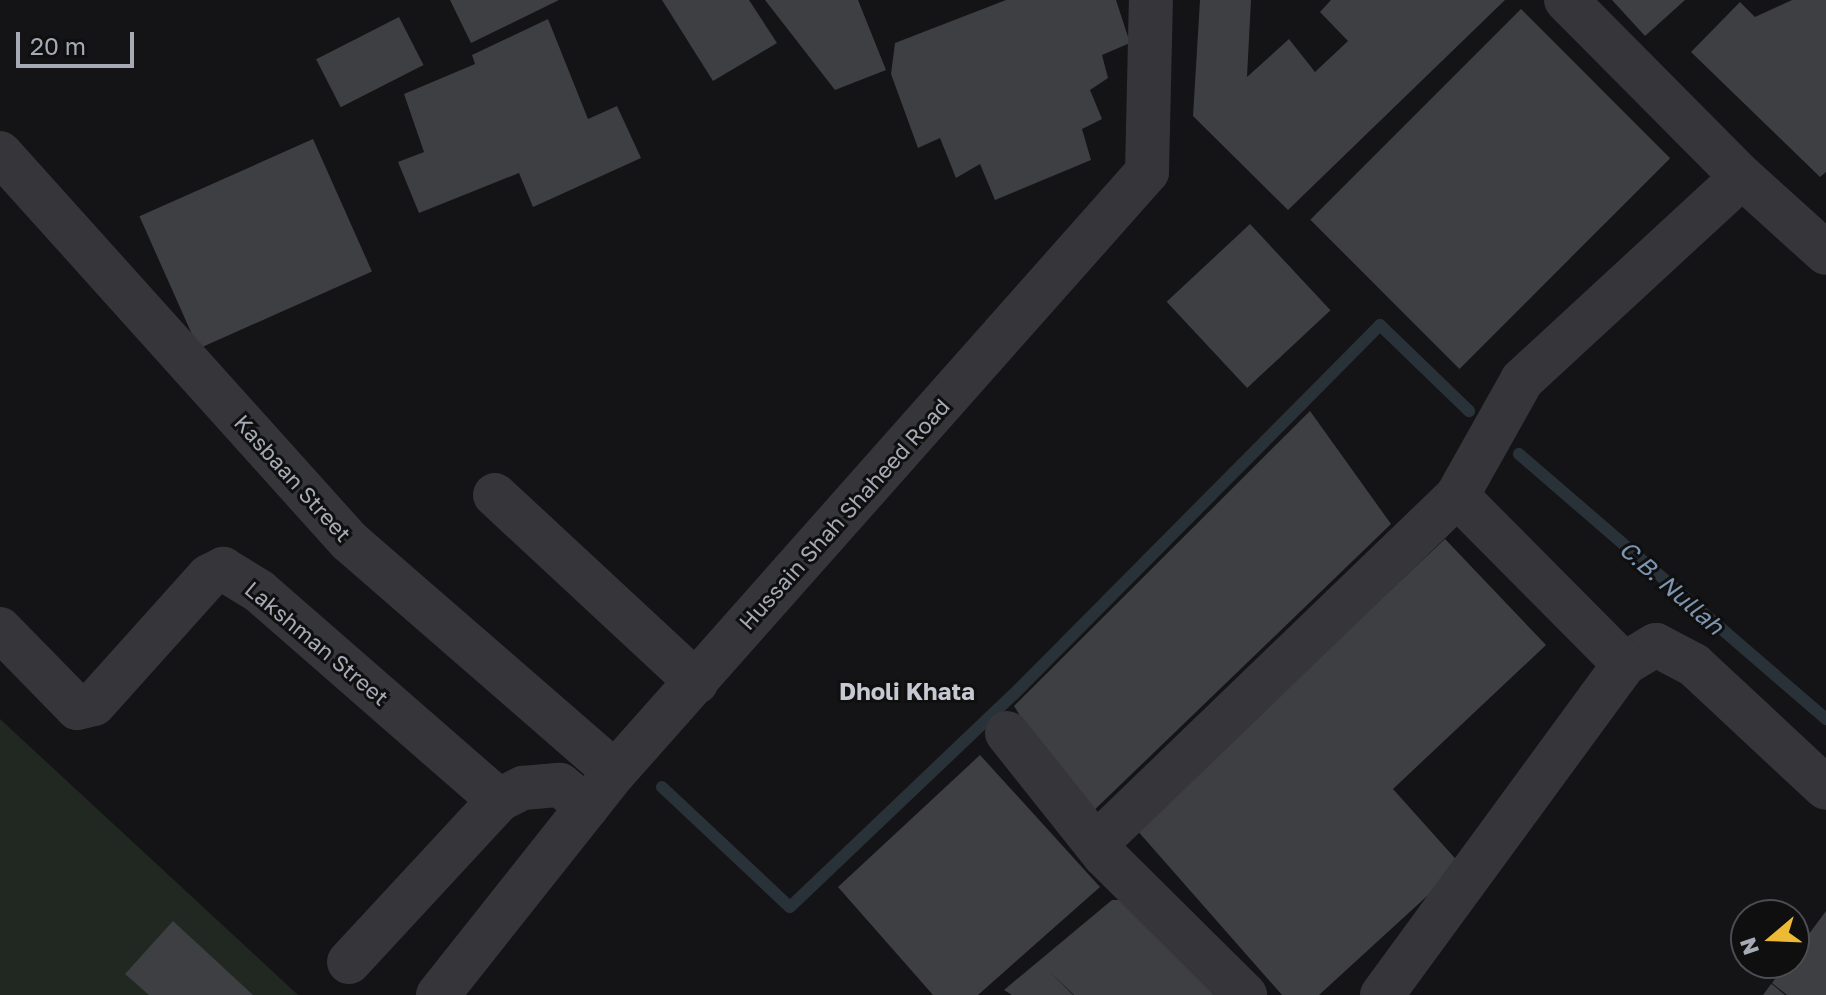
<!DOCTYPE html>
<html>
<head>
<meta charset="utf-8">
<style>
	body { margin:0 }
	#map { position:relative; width:1826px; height:995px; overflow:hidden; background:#141416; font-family:"Golos Text",sans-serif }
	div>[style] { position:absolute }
	.green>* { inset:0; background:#202821 }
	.stream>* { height:12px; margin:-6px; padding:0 6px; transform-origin:6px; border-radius:6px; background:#2a3239 }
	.building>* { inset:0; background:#3e3f42; transform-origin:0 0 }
	.minor>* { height:44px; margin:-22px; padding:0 22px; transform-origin:22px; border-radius:22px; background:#35353a }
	span { translate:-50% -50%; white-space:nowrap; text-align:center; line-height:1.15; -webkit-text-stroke:6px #0f0f10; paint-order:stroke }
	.street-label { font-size:22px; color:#a6aab5 }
	.water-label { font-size:24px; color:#7d95b0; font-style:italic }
	.neighbourhood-label { font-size:24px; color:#c7c9d2; font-weight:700 }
	.north { position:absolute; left:1730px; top:899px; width:80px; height:80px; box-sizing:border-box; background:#0f0f10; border:2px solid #4b4d52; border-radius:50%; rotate:251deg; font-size:22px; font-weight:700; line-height:32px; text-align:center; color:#a6aab5 }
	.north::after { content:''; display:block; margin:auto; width:28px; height:36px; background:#edba35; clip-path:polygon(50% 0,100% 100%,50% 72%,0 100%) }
	.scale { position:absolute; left:16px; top:32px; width:118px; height:36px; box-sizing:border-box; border:4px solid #a6aab5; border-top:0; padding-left:10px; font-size:24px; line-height:28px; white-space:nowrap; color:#a6aab5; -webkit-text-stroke:6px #0f0f10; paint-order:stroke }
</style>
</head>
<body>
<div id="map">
	<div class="green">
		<i style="clip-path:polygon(0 719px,298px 995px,0 995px)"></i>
	</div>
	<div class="stream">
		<i style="left:1519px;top:454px;width:406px;rotate:40.8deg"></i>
		<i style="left:662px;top:787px;width:175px;rotate:43.2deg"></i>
		<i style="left:790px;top:907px;width:308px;rotate:-43.6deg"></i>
		<i style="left:1013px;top:695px;width:521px;rotate:-45.23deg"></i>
		<i style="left:1380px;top:325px;width:124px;rotate:44deg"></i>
	</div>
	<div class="building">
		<i style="clip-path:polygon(450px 0,559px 0,471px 43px)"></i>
		<i style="clip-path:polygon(662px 0,749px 0,777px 43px,713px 81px)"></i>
		<i style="clip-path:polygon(765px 0,858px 0,886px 70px,835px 90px)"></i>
		<i style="clip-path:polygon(1006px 0,1116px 0,1130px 43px,1102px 55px,1108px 78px,1090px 90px,1102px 119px,1082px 129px,1091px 160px,995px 200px,980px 164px,956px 178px,940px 138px,918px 148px,891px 74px,895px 43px)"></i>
		<i style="clip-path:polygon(1200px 0,1251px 0,1247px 77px,1289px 39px,1315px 72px,1348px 41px,1320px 12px,1331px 0,1505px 0,1288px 210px,1193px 116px)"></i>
		<i style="clip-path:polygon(1612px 0,1685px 0,1645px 36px)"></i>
		<i style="clip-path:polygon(1792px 0,1826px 0,1826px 172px,1820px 177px,1691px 52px,1740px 2px,1755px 17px)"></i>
		<i style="left:1521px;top:9px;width:211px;height:298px;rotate:45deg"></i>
		<i style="left:399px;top:17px;width:54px;height:93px;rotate:63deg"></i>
		<i style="clip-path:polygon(548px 19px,588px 119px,617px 106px,641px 158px,533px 207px,519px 173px,419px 213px,398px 162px,424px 152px,404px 94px,475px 64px,472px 55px)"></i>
		<i style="left:313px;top:139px;width:145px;height:190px;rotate:66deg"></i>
		<i style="left:1250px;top:224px;width:118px;height:114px;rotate:47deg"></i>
		<i style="clip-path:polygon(1310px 411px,1391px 524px,1085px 819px,1014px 706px)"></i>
		<i style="clip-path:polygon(1445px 539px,1546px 645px,1393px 789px,1461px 865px,1319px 995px,1282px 995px,1136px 829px)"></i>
		<i style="clip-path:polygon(980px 755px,1100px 887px,978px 995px,933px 995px,838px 887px)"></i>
		<i style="clip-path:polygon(1112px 900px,1127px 900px,1214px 995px,1074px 995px,1050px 972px,1073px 995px,1012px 995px,1004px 990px)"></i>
		<i style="clip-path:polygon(1826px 911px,1826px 995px,1787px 995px,1772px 983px,1787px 963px,1794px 963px,1794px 954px)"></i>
		<i style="clip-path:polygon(173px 921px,253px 995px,149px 995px,125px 974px)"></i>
		<i style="clip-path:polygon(1771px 984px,1773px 985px,1785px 995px,1763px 995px)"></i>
	</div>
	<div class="minor">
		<i style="left:1566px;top:0;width:250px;rotate:45.2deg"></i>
		<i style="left:1742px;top:177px;width:113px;rotate:42.1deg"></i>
		<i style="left:0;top:153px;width:522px;rotate:48.03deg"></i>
		<i style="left:349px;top:541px;width:352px;rotate:41deg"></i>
		<i style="left:495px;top:495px;width:275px;rotate:42.9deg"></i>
		<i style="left:0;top:629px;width:110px;rotate:45.7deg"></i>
		<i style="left:77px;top:708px;width:17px;rotate:-13deg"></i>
		<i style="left:94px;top:704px;width:172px;rotate:-48.1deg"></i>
		<i style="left:209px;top:576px;width:16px;rotate:-27deg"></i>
		<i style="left:223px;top:569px;width:42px;rotate:31.4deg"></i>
		<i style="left:259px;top:591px;width:318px;rotate:41.1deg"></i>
		<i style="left:499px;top:800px;width:27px;rotate:-27deg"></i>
		<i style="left:523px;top:788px;width:37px;rotate:-5deg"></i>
		<i style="left:560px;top:785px;width:35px;rotate:39deg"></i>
		<i style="left:1624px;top:664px;width:37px;rotate:-31deg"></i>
		<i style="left:1656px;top:645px;width:43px;rotate:27.8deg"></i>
		<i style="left:1694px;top:665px;width:180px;rotate:43deg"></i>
		<i style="left:1007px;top:733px;width:156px;rotate:51.5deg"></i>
		<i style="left:1104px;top:855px;width:199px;rotate:44.8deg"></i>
		<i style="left:1096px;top:844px;width:501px;rotate:-43.95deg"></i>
		<i style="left:1457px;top:496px;width:133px;rotate:-60.7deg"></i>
		<i style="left:1522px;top:380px;width:299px;rotate:-42.7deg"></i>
		<i style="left:349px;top:962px;width:221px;rotate:-47.2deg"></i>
		<i style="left:438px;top:995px;width:285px;rotate:-51.6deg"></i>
		<i style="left:615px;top:772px;width:802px;rotate:-48.44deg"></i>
		<i style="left:1147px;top:172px;width:172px;rotate:-88.7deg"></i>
		<i style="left:1382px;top:995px;width:410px;rotate:-53.8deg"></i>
		<i style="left:1624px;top:664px;width:237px;rotate:-134.8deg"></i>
	</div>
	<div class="street-label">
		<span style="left:293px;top:478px;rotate:48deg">Kasbaan Street</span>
		<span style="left:844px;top:514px;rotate:-48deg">Hussain Shah Shaheed Road</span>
		<span style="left:317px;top:643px;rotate:40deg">Lakshman Street</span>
	</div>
	<div class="water-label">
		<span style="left:1672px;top:587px;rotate:41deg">C.B. Nullah</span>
	</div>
	<div class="neighbourhood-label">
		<span style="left:907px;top:691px">Dholi Khata</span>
	</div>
	<div class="north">N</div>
	<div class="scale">20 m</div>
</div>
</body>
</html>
